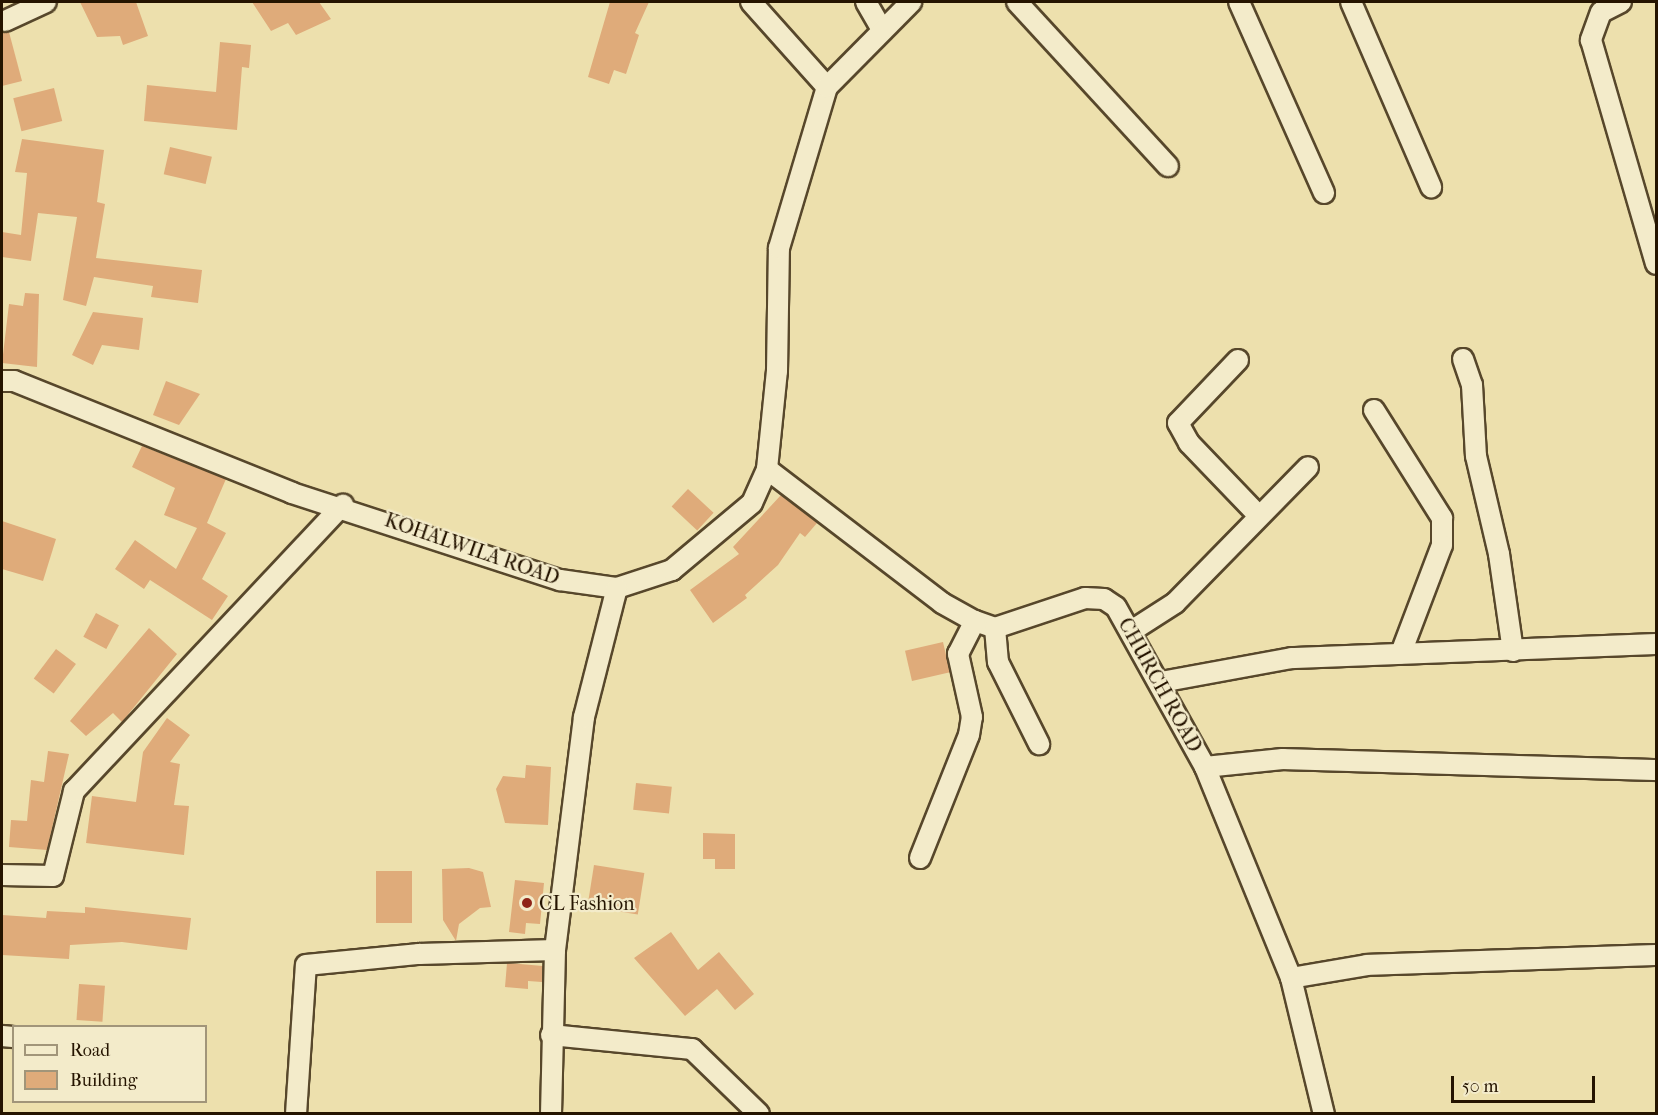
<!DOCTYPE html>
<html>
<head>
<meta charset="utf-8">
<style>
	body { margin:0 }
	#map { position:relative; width:1658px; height:1115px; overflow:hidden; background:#ede0ad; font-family:"IM FELL French Canon",serif }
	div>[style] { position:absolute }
	.building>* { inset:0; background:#dfab7a; transform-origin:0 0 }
	.roads { filter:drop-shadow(2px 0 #57472b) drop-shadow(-2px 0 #57472b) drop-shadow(0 2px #57472b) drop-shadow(0 -2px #57472b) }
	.minor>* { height:20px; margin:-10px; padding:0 10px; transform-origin:10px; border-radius:10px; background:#f3ebca }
	.dots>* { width:16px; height:16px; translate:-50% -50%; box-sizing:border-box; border:3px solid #f3ebca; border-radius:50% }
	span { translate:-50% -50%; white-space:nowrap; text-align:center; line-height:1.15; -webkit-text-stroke:4.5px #f3ebca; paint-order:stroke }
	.street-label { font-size:20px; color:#251400 }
	.poi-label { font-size:20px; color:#251400 }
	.left { translate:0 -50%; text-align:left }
	.frame { position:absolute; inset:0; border:3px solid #251400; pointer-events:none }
	.legend { position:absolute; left:12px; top:1025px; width:195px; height:78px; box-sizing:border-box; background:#f3ebca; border:2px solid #a19579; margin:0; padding:8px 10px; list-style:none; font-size:18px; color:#251400 }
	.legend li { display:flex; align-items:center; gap:12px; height:30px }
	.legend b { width:30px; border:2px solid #a19579 }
	.scale { position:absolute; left:1451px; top:1076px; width:144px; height:27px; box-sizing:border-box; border:3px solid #251400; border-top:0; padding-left:8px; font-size:18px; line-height:21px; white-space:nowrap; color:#251400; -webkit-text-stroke:4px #f3ebca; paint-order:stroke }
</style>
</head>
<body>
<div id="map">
	<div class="building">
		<i style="clip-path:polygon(80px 2px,136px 2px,148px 36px,123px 45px,120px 36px,97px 37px)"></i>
		<i style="clip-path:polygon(252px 2px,319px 2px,331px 19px,296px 35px,288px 23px,271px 31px)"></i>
		<i style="clip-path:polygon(610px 2px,649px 2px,635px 33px,639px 35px,626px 74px,614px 70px,609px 84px,588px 77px)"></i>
		<i style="clip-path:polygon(2px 32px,9px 32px,22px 81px,2px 86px)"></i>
		<i style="clip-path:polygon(220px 42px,251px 45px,249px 68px,242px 67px,237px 130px,144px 121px,147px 85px,216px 92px)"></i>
		<i style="left:54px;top:88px;width:34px;height:42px;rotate:76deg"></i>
		<i style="clip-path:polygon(22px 139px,104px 150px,97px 202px,105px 204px,96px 258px,202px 270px,198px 303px,151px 297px,153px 286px,94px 277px,86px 306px,63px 300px,77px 217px,38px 213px,31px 261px,2px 257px,2px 232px,21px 235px,27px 173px,15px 172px)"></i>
		<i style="left:170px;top:147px;width:43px;height:28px;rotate:13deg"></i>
		<i style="clip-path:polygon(25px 293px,39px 294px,37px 367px,2px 363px,9px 304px,23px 306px)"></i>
		<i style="clip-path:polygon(93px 312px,143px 318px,139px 350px,102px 345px,93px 365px,72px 355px)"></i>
		<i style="clip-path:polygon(166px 381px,200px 394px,179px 425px,153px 415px)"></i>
		<i style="clip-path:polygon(142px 446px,226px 479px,207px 523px,226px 533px,202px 579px,228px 596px,212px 620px,150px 580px,144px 589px,115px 569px,135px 540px,176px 569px,197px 528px,164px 515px,175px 488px,132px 467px)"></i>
		<i style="left:688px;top:489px;width:35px;height:24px;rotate:43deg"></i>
		<i style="clip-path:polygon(781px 495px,817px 523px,805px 537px,800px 533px,778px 565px,745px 595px,747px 598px,713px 623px,690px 590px,739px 554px,733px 547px)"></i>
		<i style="clip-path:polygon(2px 521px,56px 539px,43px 581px,2px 569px)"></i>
		<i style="left:96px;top:613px;width:26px;height:27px;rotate:28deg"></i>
		<i style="clip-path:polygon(149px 628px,177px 654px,122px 722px,113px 713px,86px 736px,70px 721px)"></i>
		<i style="left:943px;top:642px;width:31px;height:39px;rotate:77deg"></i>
		<i style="left:56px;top:649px;width:25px;height:37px;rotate:37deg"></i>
		<i style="clip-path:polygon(167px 718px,190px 735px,170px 762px,180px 764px,174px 805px,189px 806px,184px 855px,86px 843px,92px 796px,136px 802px,143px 752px)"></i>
		<i style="clip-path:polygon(48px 751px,69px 754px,47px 850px,9px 847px,11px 820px,27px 821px,31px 780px,44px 782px)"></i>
		<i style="clip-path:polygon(526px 765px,551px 767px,548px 825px,505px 823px,496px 789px,503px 776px,525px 778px)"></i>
		<i style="left:636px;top:783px;width:36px;height:27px;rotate:6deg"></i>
		<i style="clip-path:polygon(703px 833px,735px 834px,735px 869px,715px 869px,715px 859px,703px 859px)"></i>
		<i style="left:594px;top:865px;width:51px;height:42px;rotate:9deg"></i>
		<i style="clip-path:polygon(469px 868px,483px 872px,491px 907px,480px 908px,459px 924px,456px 941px,443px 920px,442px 869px)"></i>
		<i style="left:412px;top:871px;width:52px;height:36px;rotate:90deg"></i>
		<i style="clip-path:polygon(515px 880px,544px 883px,540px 924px,526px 923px,525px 934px,509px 932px)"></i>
		<i style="clip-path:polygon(85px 907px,191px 918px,187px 950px,122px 942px,70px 945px,69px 959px,2px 955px,2px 915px,46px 918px,47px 911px,85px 913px)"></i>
		<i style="clip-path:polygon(671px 932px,698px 970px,719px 952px,754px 994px,735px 1010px,717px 989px,685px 1016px,634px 958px)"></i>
		<i style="clip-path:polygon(507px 963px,543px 966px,542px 982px,528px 981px,528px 989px,505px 987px)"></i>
		<i style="left:79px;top:984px;width:26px;height:36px;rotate:4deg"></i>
	</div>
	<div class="roads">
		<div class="minor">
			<i style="left:751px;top:2px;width:114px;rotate:48.2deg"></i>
			<i style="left:866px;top:2px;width:30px;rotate:60deg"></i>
			<i style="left:1017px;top:2px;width:223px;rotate:47.4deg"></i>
			<i style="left:1239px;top:2px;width:209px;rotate:66deg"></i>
			<i style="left:1351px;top:2px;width:202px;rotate:66.6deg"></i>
			<i style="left:1621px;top:2px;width:22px;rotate:153deg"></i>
			<i style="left:1601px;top:12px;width:30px;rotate:110deg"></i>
			<i style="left:1591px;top:40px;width:233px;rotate:73.8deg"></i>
			<i style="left:5px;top:21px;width:45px;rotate:-24.9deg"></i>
			<i style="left:1463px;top:359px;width:28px;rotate:71deg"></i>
			<i style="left:1472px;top:385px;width:71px;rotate:86.8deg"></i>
			<i style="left:1476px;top:456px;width:101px;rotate:76.8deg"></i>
			<i style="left:1499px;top:554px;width:98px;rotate:81.8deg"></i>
			<i style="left:1238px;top:360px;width:87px;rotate:133.6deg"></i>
			<i style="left:1178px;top:423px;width:23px;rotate:61deg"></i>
			<i style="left:1189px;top:443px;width:101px;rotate:46.2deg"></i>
			<i style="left:2px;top:381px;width:12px"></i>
			<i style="left:14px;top:381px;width:300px;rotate:21.9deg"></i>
			<i style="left:292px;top:493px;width:282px;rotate:18deg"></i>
			<i style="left:560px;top:580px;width:58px;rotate:8deg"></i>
			<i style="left:617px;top:588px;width:58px;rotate:-18.1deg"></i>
			<i style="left:672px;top:570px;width:104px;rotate:-39.9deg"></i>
			<i style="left:752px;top:503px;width:37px;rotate:-66deg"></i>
			<i style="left:767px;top:469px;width:99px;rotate:-84.2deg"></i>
			<i style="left:777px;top:371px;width:123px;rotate:-89.1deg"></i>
			<i style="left:779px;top:248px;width:168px;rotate:-73.4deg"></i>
			<i style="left:827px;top:87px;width:120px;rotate:-45.3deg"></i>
			<i style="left:1374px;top:410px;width:128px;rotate:57.8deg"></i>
			<i style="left:1442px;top:518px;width:27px;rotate:90deg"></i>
			<i style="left:1442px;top:545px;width:116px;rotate:110.8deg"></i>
			<i style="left:767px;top:469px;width:220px;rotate:37.4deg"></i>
			<i style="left:942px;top:603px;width:38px;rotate:29deg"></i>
			<i style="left:975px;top:621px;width:21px;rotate:19deg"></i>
			<i style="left:995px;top:628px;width:95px;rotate:-18.4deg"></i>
			<i style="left:1085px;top:598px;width:19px;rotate:3deg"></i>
			<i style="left:1104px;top:599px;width:14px;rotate:34deg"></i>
			<i style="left:1116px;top:607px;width:183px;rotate:60.9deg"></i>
			<i style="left:1205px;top:767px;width:228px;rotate:67.8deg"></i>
			<i style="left:1291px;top:978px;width:140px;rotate:76.4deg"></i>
			<i style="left:995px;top:628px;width:34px;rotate:85deg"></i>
			<i style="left:998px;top:662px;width:92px;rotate:63.4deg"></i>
			<i style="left:1133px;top:630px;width:50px;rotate:-32.7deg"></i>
			<i style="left:1175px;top:603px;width:190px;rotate:-45.6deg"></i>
			<i style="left:1161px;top:682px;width:133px;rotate:-10.4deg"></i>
			<i style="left:1292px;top:658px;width:364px;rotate:-2.2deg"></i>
			<i style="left:1205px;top:767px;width:78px;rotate:-5.9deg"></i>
			<i style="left:1283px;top:759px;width:373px;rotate:1.7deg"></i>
			<i style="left:920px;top:858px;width:132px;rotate:-68.3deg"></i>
			<i style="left:969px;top:735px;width:18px;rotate:-81deg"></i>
			<i style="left:972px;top:717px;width:65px;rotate:-102.5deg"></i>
			<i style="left:958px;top:654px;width:37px;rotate:-63deg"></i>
			<i style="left:2px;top:875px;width:51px;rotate:1.1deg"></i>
			<i style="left:53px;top:876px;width:88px;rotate:-76.1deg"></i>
			<i style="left:74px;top:791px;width:393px;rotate:-46.8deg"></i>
			<i style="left:1291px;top:978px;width:77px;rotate:-9.7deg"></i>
			<i style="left:1367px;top:965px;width:289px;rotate:-2deg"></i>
			<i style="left:551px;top:1035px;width:142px;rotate:5.7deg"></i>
			<i style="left:692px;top:1049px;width:93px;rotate:44.1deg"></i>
			<i style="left:2px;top:1036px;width:12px;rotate:5deg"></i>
			<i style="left:296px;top:1114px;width:149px;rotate:-86.2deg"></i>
			<i style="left:306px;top:965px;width:114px;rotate:-5.6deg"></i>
			<i style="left:419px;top:954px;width:136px;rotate:-1.7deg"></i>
			<i style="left:551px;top:1114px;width:164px;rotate:-88.6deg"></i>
			<i style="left:555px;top:950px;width:235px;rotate:-82.9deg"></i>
			<i style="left:584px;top:717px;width:133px;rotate:-75.7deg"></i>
		</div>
	</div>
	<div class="dots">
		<i style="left:527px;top:903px;background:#8f2418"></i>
	</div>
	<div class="street-label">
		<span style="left:472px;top:549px;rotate:19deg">KOHALWILA ROAD</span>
		<span style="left:1160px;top:685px;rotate:61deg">CHURCH ROAD</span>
	</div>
	<div class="poi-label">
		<span class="left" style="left:539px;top:903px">CL Fashion</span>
	</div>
	<div class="frame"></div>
	<ul class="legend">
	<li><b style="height:8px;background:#f3ebca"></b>Road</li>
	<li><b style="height:16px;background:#dfab7a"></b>Building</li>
	</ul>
	<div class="scale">50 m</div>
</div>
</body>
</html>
